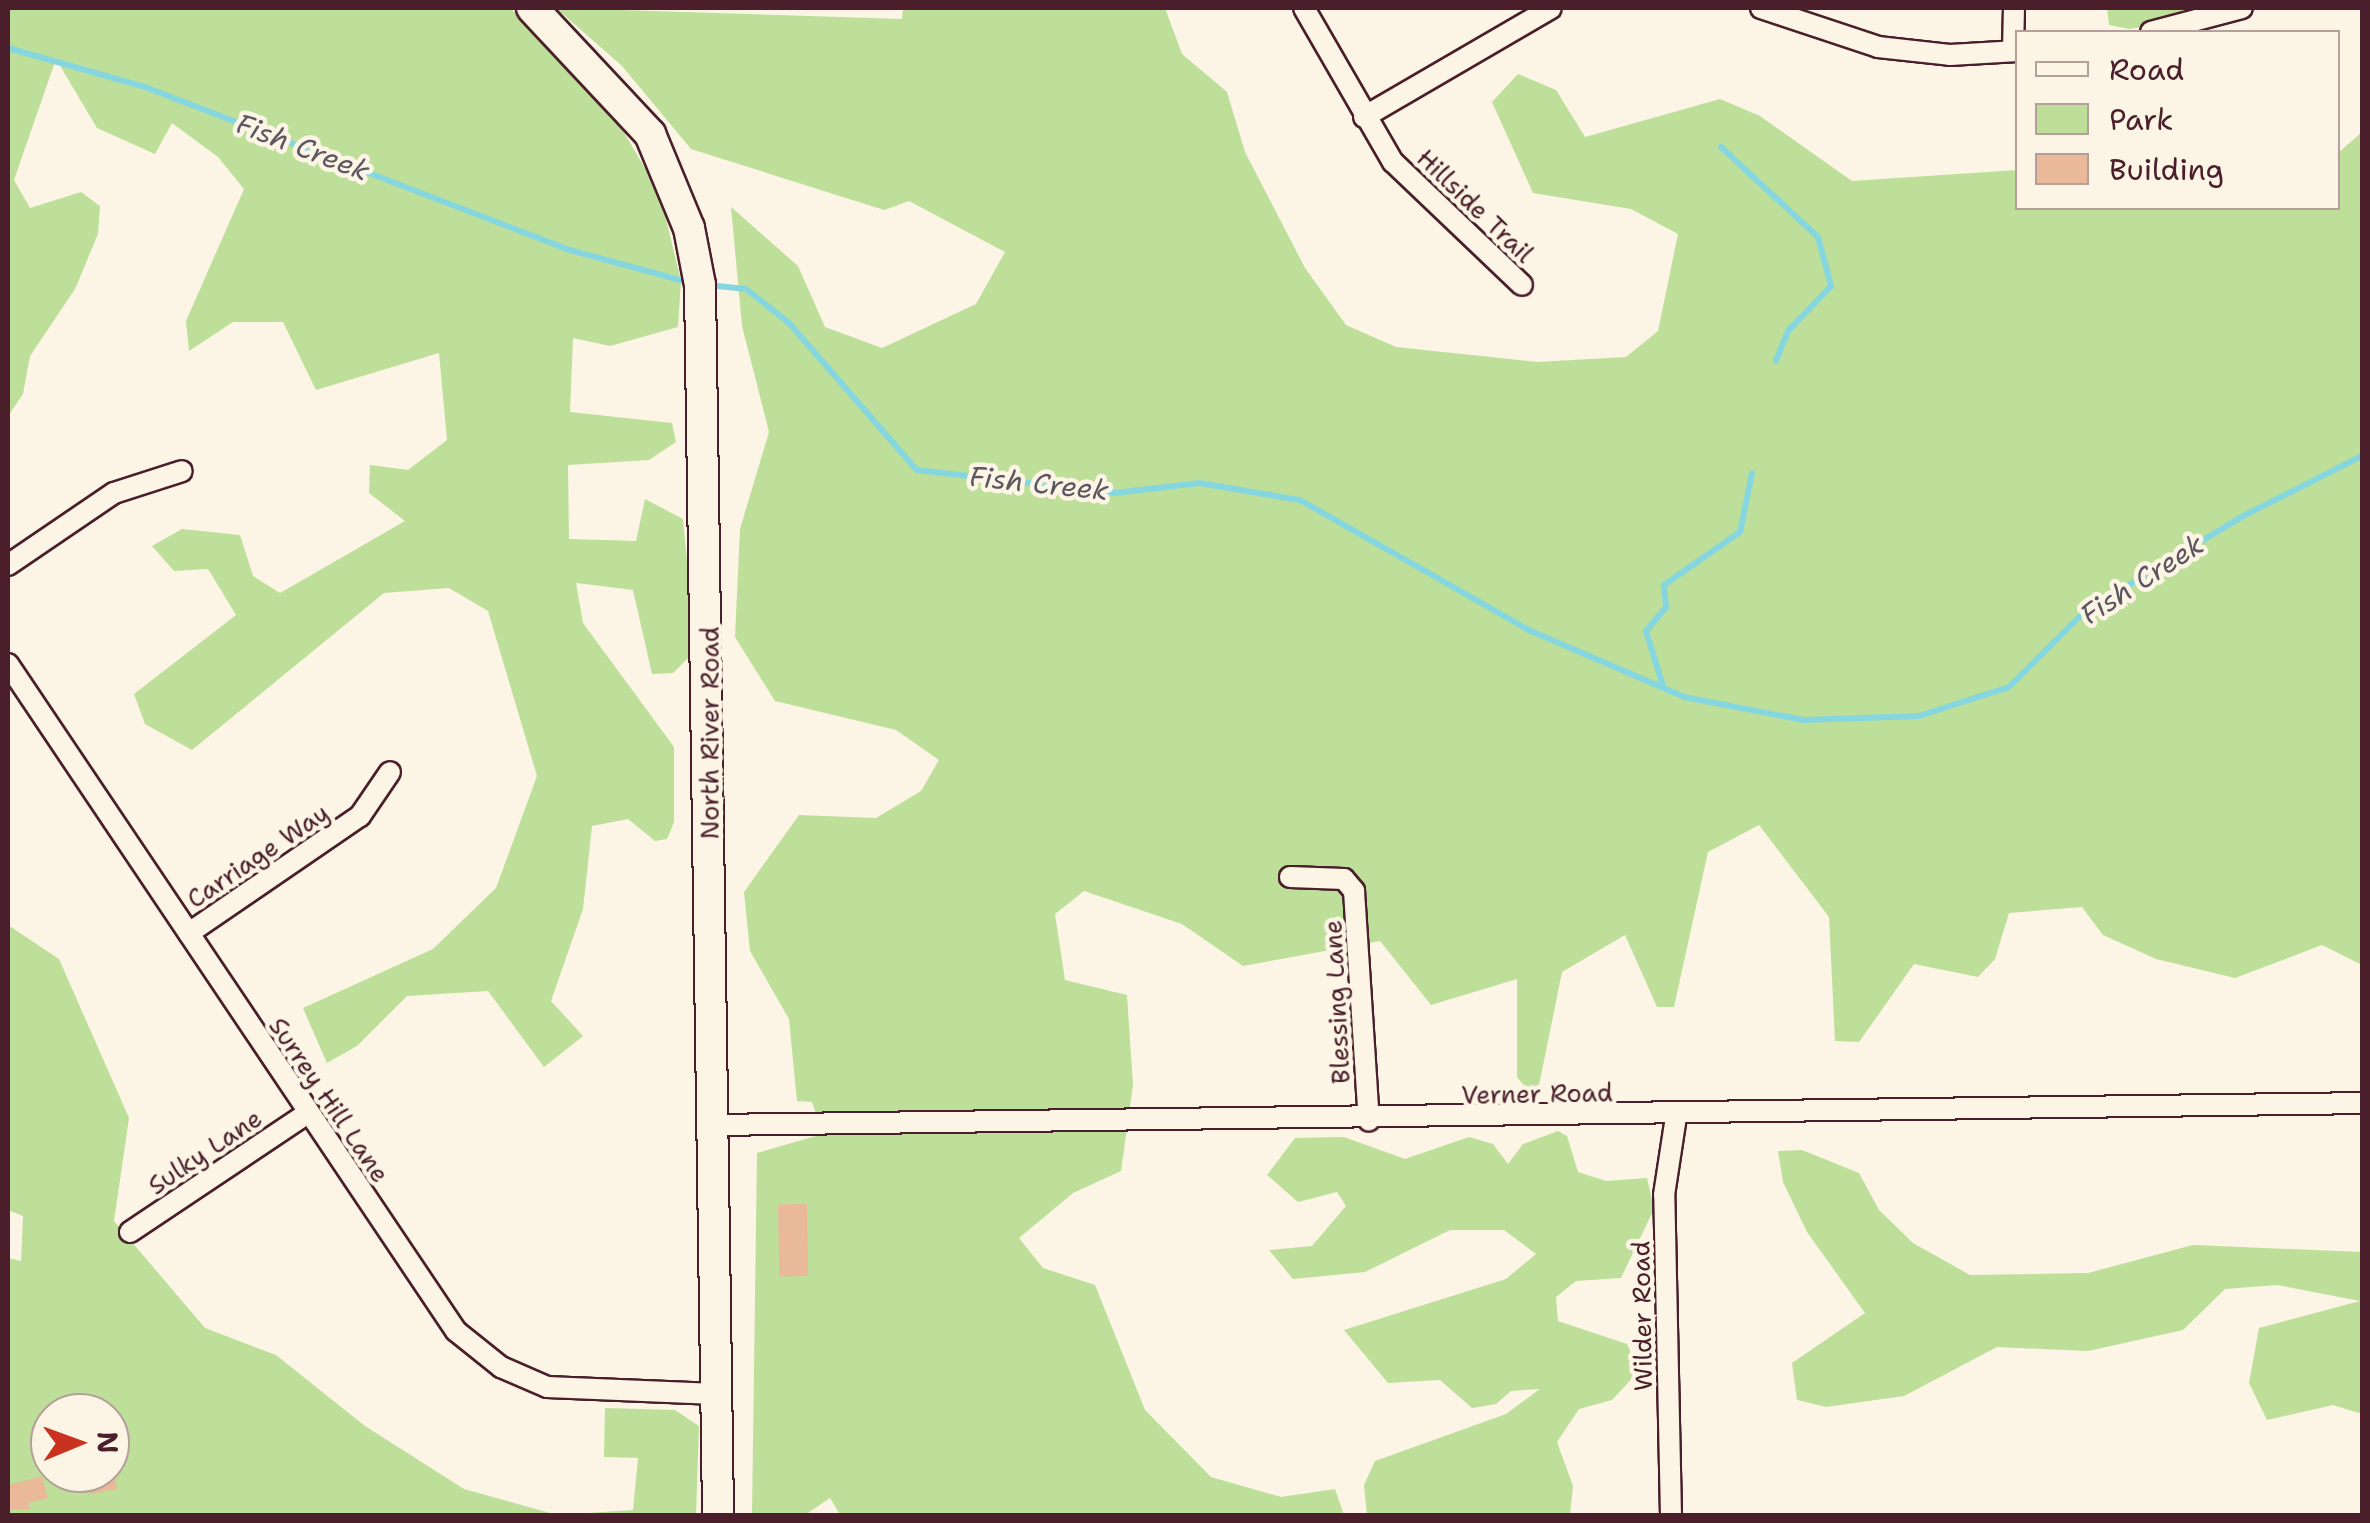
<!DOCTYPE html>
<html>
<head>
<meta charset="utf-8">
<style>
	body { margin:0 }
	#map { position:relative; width:2370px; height:1523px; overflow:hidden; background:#fcf5e5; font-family:"Shantell Sans",sans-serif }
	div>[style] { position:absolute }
	.green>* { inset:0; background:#bddf99 }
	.stream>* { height:6px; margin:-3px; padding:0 3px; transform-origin:3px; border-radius:3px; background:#86d6df }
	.building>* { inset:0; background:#e9b99a; transform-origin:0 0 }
	.roads { filter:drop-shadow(2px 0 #4a1f2b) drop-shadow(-2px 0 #4a1f2b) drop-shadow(0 2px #4a1f2b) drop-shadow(0 -2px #4a1f2b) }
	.street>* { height:20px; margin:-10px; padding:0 10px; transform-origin:10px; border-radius:10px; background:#fcf5e5 }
	.secondary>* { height:30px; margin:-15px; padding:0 15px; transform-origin:15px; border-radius:15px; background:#fcf5e5 }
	span { translate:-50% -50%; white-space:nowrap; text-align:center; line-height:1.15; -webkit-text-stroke:9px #fcf5e5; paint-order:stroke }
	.street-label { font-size:25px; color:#4a1f2b }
	.water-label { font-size:28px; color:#5c5661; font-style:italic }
	.frame { position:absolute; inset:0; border:10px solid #4a1f2b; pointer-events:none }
	.legend { position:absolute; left:2015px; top:30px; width:325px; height:180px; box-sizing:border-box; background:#fcf5e5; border:2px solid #b59f9b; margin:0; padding:12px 18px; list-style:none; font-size:30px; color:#4a1f2b }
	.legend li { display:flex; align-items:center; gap:20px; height:50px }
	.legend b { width:50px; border:2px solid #b59f9b }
	.north { position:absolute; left:30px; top:1393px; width:100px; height:100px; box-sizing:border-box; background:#fcf5e5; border:2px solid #b59f9b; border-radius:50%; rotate:89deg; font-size:28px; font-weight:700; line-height:40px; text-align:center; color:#4a1f2b }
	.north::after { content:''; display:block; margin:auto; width:35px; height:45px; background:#c8321e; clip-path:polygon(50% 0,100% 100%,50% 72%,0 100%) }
</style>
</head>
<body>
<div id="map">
	<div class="green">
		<i style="clip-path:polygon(8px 8px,510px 8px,608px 105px,660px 194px,681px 281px,678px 327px,610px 346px,573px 338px,570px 412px,672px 423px,676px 442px,649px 460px,568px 465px,569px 539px,636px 541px,645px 499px,683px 519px,693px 625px,690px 656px,673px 673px,652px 674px,633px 590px,576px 583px,583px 623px,674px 747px,674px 822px,667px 839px,655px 841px,628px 819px,592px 826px,583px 909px,551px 1001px,583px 1036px,544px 1067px,488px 991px,407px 996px,357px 1046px,327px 1063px,303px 1008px,433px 949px,496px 888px,537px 776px,488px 611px,449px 588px,384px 593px,192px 750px,145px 724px,134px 694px,236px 615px,208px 569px,174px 571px,152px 546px,182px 529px,240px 535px,253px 576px,280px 593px,405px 521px,369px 493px,370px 465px,408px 470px,447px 440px,439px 353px,316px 390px,283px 322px,233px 322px,189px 351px,186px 321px,244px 189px,218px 157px,172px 123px,155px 154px,97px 128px,56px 59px,14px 180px,30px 208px,81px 192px,100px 206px,98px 234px,75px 289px,30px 356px,23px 394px,8px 416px)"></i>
		<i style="clip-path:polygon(556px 8px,902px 19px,903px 8px,1165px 8px,1182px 54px,1227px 92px,1245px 152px,1305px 268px,1346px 325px,1396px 347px,1537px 362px,1626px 357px,1658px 331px,1678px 234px,1631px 209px,1533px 193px,1492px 102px,1518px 74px,1556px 90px,1585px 137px,1720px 99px,1760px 116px,1852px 181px,2017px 170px,2018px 208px,2338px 208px,2338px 153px,2362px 132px,2362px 965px,2322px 945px,2235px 978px,2156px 959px,2103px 935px,2082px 907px,2009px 913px,1995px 959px,1978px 977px,1914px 964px,1859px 1042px,1835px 1041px,1829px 917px,1759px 825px,1708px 852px,1674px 1007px,1657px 1007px,1625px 935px,1562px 972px,1536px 1100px,1517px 1077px,1517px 979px,1431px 1005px,1380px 941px,1243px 966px,1182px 924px,1084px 891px,1055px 914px,1065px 980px,1127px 995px,1133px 1085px,1121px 1171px,1073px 1193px,1019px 1238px,1043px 1268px,1095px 1285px,1145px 1410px,1211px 1477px,1281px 1497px,1335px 1489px,1344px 1515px,841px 1516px,830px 1498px,805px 1515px,752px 1515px,757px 1153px,823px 1134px,812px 1102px,797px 1101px,789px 1019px,750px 951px,744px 892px,799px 815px,876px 818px,921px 791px,939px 760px,896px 730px,775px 701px,735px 637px,740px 529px,769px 432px,742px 326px,731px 207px,798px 266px,825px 327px,882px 348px,976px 304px,1005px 252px,909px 201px,884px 210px,691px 149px,622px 66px)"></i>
		<i style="clip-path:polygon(2107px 8px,2187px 8px,2163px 24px,2129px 29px,2109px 25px)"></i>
		<i style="clip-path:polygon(evenodd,8px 925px,59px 959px,129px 1118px,114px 1221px,205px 1328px,276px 1355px,365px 1426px,464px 1489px,557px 1515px,633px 1510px,638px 1458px,604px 1457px,605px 1408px,675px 1410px,699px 1426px,696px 1515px,8px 1515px,8px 1258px,21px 1261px,23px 1216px,8px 1210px,8px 925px,50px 1413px,110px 1413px,110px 1473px,50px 1473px,50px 1413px)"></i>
		<i style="clip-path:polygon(1558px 1131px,1567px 1136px,1578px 1172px,1606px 1181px,1647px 1178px,1654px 1209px,1621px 1278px,1576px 1281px,1556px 1297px,1558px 1321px,1627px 1344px,1639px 1371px,1612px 1400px,1579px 1409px,1557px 1442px,1573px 1486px,1570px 1515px,1367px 1515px,1364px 1485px,1375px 1461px,1506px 1414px,1540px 1389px,1511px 1391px,1496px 1404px,1472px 1408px,1440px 1380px,1388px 1383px,1344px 1330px,1506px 1279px,1536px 1254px,1504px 1230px,1450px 1230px,1365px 1272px,1293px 1279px,1269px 1250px,1312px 1246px,1346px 1206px,1337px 1192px,1298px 1202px,1267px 1175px,1295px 1138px,1344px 1137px,1405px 1159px,1469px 1137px,1493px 1144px,1508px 1164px,1523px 1144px)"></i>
		<i style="clip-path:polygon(1802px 1150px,1859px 1173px,1879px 1210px,1913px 1243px,1970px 1275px,2088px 1273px,2193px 1245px,2362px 1252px,2362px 1414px,2333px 1405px,2267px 1420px,2249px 1383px,2259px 1328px,2360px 1301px,2277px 1285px,2225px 1289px,2183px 1330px,2088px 1351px,1997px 1347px,1904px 1396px,1826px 1407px,1797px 1400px,1792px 1363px,1865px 1313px,1807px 1232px,1783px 1182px,1778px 1151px)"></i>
	</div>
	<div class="stream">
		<i style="left:8px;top:48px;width:142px;rotate:15.9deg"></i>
		<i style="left:145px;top:87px;width:451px;rotate:21deg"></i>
		<i style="left:566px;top:249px;width:130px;rotate:15.2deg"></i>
		<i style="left:1721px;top:147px;width:132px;rotate:42.9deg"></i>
		<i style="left:1818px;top:237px;width:51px;rotate:75.1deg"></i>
		<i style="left:1831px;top:286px;width:62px;rotate:133.7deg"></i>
		<i style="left:1788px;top:331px;width:32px;rotate:112deg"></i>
		<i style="left:708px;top:285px;width:38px;rotate:6deg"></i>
		<i style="left:746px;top:289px;width:55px;rotate:38.3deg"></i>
		<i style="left:789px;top:323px;width:195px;rotate:49deg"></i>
		<i style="left:917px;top:470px;width:199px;rotate:6.6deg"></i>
		<i style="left:1115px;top:493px;width:85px;rotate:-6.8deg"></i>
		<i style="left:1199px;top:483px;width:102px;rotate:9.6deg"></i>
		<i style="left:1300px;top:500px;width:266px;rotate:29.6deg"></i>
		<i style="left:1531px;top:631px;width:167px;rotate:23.3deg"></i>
		<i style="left:1684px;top:697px;width:122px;rotate:10.9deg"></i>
		<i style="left:1804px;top:720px;width:115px;rotate:-2deg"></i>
		<i style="left:1919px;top:716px;width:95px;rotate:-17.9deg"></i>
		<i style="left:2009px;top:687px;width:106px;rotate:-45deg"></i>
		<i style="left:2084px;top:612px;width:188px;rotate:-31.1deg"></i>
		<i style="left:2245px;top:515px;width:131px;rotate:-26.8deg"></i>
		<i style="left:1663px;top:686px;width:58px;rotate:-107.2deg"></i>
		<i style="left:1646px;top:631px;width:31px;rotate:-50deg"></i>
		<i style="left:1666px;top:607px;width:22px;rotate:-95deg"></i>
		<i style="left:1664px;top:585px;width:93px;rotate:-34.9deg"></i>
		<i style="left:1740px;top:532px;width:60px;rotate:-78.5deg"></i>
	</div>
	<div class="building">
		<i style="left:807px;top:1204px;width:72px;height:29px;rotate:89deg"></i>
		<i style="clip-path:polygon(112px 1464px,117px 1489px,90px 1494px,86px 1473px,110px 1473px)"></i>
		<i style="clip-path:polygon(42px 1476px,48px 1498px,28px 1503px,30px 1509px,8px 1510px,8px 1485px)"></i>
	</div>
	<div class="roads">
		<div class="street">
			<i style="left:1304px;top:8px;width:178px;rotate:60deg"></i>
			<i style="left:1393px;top:162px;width:178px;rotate:43.6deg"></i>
			<i style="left:1761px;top:8px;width:123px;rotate:18.4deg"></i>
			<i style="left:1878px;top:47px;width:72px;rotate:6.3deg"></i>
			<i style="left:1950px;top:55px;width:68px;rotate:-3.4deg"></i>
			<i style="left:2151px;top:32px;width:94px;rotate:-14.8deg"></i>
			<i style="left:2013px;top:51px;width:43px;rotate:-88.7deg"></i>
			<i style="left:1364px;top:117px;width:216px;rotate:-30.2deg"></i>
			<i style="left:8px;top:565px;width:128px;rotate:-34.2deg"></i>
			<i style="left:114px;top:493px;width:71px;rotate:-17.9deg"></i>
			<i style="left:8px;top:664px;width:803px;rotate:56.11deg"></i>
			<i style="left:456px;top:1331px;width:58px;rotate:38.7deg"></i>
			<i style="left:501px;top:1367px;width:50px;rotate:23.5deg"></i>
			<i style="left:547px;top:1387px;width:169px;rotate:2.4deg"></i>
			<i style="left:1290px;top:877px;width:54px;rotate:2.1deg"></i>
			<i style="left:1344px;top:879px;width:16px;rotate:50deg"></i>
			<i style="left:1354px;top:891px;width:230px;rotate:86.3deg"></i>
			<i style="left:189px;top:933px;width:207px;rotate:-34.4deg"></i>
			<i style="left:360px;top:816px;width:53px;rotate:-55.7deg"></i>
			<i style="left:712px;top:1125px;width:1650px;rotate:-0.76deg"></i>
			<i style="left:130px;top:1232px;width:214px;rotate:-33.8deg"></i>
			<i style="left:1671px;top:1516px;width:321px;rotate:-91.2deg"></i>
			<i style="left:1664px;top:1195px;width:79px;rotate:-81.3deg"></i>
		</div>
		<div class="secondary">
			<i style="left:532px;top:8px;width:173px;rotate:46.9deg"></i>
			<i style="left:650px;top:134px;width:102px;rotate:67.5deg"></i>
			<i style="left:689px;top:228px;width:58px;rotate:79.1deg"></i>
			<i style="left:700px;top:285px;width:1231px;rotate:89.16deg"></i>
		</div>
	</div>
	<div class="street-label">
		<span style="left:1475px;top:206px;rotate:44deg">Hillside Trail</span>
		<span style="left:710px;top:733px;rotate:-90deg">North River Road</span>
		<span style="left:258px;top:856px;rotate:-34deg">Carriage Way</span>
		<span style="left:1337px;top:1002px;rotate:-93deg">Blessing Lane</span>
		<span style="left:1537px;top:1094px;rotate:-1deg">Verner Road</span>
		<span style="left:329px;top:1100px;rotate:56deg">Surrey Hill Lane</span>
		<span style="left:205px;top:1152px;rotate:-34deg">Sulky Lane</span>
		<span style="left:1642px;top:1316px;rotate:-91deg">Wilder Road</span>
	</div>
	<div class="water-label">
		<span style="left:303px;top:147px;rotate:21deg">Fish Creek</span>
		<span style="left:1039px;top:483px;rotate:6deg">Fish Creek</span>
		<span style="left:2142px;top:579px;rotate:-33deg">Fish Creek</span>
	</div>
	<div class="frame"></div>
	<ul class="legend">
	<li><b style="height:12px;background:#fcf5e5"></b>Road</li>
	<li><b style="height:28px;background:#bddf99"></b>Park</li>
	<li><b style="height:28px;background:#e9b99a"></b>Building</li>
	</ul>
	<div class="north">N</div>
</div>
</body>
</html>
